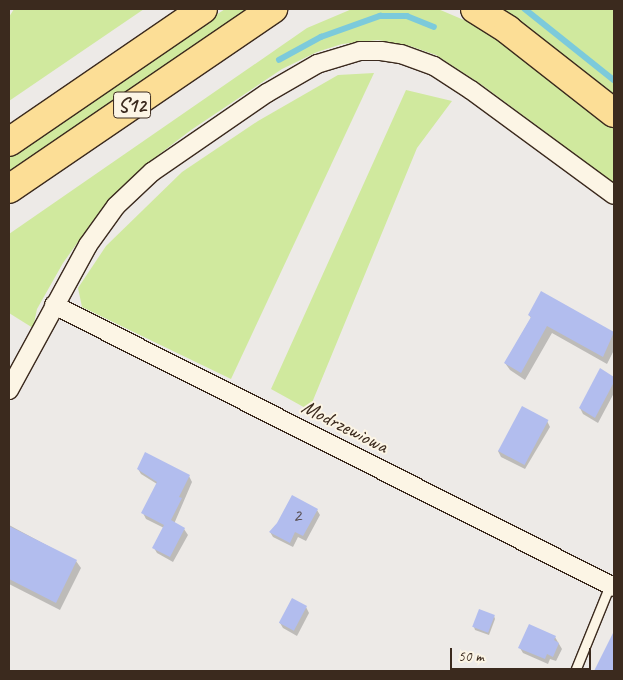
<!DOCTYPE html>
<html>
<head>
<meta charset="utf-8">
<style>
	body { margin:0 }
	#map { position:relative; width:623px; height:680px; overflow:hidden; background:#edeae7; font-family:Caveat,sans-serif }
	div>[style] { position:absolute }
	.green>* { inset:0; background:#d0e99e }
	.shadow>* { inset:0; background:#0003 }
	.stream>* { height:5.5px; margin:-2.75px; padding:0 2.75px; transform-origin:2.75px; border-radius:2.75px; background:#7ccadb }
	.building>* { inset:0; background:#b2bdee; transform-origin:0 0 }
	.roads { filter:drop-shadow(1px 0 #3b2a1e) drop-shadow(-1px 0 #3b2a1e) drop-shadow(0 1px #3b2a1e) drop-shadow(0 -1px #3b2a1e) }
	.service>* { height:9px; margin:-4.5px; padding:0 4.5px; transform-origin:4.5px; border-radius:4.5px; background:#fcf5e5 }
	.minor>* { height:18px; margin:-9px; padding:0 9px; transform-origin:9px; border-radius:9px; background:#fcf5e5 }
	.motorway>* { height:28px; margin:-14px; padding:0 14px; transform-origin:14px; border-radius:14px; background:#fcde96 }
	span { translate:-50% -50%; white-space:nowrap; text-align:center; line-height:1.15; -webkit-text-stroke:4px #fcf5e5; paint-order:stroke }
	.number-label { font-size:19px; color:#594f52 }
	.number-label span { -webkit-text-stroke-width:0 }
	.shield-label span { padding:1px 4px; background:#fcf5e5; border:1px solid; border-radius:4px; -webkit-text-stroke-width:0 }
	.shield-label { font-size:20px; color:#3b2a1e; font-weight:700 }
	.street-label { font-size:21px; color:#3b2a1e }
	.frame { position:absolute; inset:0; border:10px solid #3b2a1e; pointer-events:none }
	.scale { position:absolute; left:450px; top:648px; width:141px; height:22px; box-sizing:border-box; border:2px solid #3b2a1e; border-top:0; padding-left:6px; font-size:15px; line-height:18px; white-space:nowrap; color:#3b2a1e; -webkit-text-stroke:4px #fcf5e5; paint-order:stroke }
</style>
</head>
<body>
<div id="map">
	<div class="green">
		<i style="clip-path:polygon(14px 9px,144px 9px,9px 101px,9px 17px)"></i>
		<i style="clip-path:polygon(225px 9px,252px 9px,9px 175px,9px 155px)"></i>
		<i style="clip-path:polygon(352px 9px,438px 9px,471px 23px,481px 23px,614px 126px,614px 183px,482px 85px,436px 55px,410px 46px,378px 40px,342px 44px,317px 52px,282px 69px,191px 130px,144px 166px,105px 204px,63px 263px,37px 309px,33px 328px,9px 313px,9px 234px,307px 28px)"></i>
		<i style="clip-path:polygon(493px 9px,614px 9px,614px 101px)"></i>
		<i style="clip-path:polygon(374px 73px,231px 379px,82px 307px,78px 288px,106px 246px,182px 172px,258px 121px,338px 75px)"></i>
		<i style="clip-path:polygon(406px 90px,452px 101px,417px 148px,309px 410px,271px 389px)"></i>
	</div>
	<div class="shadow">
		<i style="clip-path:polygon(541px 293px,614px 334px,614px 350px,607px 364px,552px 333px,525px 380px,510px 370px,505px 363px,531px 318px,529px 315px)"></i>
		<i style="clip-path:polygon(601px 370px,614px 378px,614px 393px,598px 423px,583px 414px,580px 408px)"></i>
		<i style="clip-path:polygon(547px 421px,550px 427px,525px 469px,501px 457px,498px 451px)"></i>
		<i style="clip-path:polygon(138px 469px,189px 476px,192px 482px,174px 524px,184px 529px,188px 535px,173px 562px,157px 553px,154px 548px,164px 528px,146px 519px,143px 513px,157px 484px,141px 474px)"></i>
		<i style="clip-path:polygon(317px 510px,320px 515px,306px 541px,298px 537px,293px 547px,273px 537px,270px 532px)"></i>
		<i style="clip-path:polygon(9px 525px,76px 561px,81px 568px,60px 610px,9px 584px)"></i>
		<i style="clip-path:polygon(306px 607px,309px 613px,297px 636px,283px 628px,280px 623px)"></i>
		<i style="clip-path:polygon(494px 616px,495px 619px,489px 635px,475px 630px,474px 627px)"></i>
		<i style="clip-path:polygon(555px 637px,562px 649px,556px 661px,550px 659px,548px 664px,523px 653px,520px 648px)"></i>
	</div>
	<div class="stream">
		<i style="left:525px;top:9px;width:114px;rotate:38.6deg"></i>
		<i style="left:279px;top:60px;width:48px;rotate:-28.7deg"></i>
		<i style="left:321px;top:37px;width:63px;rotate:-19.6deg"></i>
		<i style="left:380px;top:16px;width:27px"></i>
		<i style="left:407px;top:16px;width:29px;rotate:22deg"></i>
	</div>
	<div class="building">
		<i style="clip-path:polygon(541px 291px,614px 332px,603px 357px,547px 326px,521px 373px,504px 363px,531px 317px,528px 315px)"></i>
		<i style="clip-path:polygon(600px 368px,614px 377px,614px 382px,595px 418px,579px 408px)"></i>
		<i style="left:522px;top:406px;width:30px;height:51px;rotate:28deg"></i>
		<i style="clip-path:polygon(145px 452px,190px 475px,179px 497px,182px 498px,171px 520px,185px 528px,170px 557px,152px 548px,164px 525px,141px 513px,157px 482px,137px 469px)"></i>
		<i style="clip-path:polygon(292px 495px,318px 509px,303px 536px,295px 532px,290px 543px,269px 532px,277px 523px)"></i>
		<i style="clip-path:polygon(9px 526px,77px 560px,56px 603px,9px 579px)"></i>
		<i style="left:292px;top:598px;width:17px;height:28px;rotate:28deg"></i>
		<i style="left:479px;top:609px;width:17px;height:19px;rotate:21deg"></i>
		<i style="clip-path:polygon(529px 624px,556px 636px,554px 640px,559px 643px,553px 657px,547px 654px,545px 659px,518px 648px)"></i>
		<i style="clip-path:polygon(614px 631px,614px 671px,594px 671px)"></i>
	</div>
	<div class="roads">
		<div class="service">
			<i style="left:575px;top:671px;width:93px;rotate:-67.9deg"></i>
		</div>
		<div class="minor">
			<i style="left:54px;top:305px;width:627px;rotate:26.73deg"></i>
			<i style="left:9px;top:390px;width:165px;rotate:-61.4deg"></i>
			<i style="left:88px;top:245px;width:48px;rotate:-54.3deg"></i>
			<i style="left:116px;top:206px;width:50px;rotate:-43.4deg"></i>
			<i style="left:152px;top:172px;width:140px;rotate:-34.5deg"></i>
			<i style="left:267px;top:93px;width:58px;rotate:-30.1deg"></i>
			<i style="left:317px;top:64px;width:45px;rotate:-16.8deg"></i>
			<i style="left:360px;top:51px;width:21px"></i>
			<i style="left:381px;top:51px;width:20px;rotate:9deg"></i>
			<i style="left:401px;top:54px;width:35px;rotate:20deg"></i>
			<i style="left:434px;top:66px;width:44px;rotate:33deg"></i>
			<i style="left:471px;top:90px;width:177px;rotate:36.3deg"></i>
		</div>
		<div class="motorway">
			<i style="left:475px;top:9px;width:39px;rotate:32deg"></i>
			<i style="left:508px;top:30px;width:135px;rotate:38.1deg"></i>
			<i style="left:9px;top:142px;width:235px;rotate:-34.4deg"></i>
			<i style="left:9px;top:189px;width:320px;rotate:-34.3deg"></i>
		</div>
	</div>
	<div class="number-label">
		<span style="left:297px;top:516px">2</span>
	</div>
	<div class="shield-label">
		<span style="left:132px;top:105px">S12</span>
	</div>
	<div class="street-label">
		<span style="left:345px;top:426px;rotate:27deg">Modrzewiowa</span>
	</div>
	<div class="frame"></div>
	<div class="scale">50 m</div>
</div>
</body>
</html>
